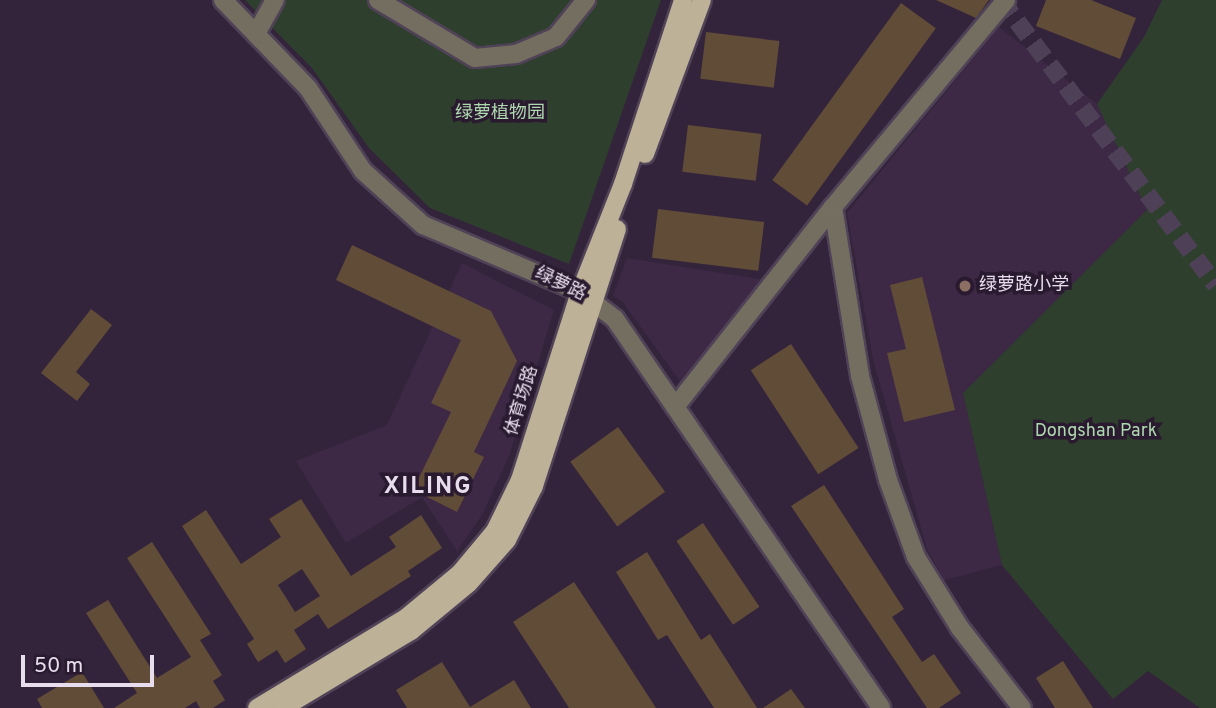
<!DOCTYPE html>
<html>
<head>
<meta charset="utf-8">
<style>
	body { margin:0 }
	#map { position:relative; width:1216px; height:708px; overflow:hidden; background:#33243b; font-family:Overpass,"Noto Sans SC",sans-serif }
	div>[style] { position:absolute }
	.built>* { inset:0; background:#3d2946 }
	.green>* { inset:0; background:#2f3f2e }
	.building>* { inset:0; background:#614c37; transform-origin:0 0 }
	.major-tunnel>* { height:18px; margin-top:-9px; transform-origin:0; background:repeating-linear-gradient(90deg,#4e4056 0 18px,transparent 0 27px) }
	.roads { filter:drop-shadow(2px 0 #504257) drop-shadow(-2px 0 #504257) drop-shadow(0 2px #504257) drop-shadow(0 -2px #504257) }
	.minor>* { height:18px; margin:-9px; padding:0 9px; transform-origin:9px; border-radius:9px; background:#746e61 }
	.major>* { height:18px; margin:-9px; padding:0 9px; transform-origin:9px; border-radius:9px; background:#bdb197 }
	.dots>* { width:19px; height:19px; translate:-50% -50%; box-sizing:border-box; border:4px solid #291a30; border-radius:50% }
	span { translate:-50% -50%; white-space:nowrap; text-align:center; line-height:1.15; -webkit-text-stroke:7px #291a30; paint-order:stroke }
	.park-label { font-size:18px; color:#aed8ad }
	.street-label { font-size:18px; color:#e7ddec }
	.poi-label { font-size:18px; color:#e7ddec }
	.left { translate:0 -50%; text-align:left }
	.district-label { font-size:24px; color:#e7ddec; font-weight:700; letter-spacing:2px }
	.scale { position:absolute; left:21px; top:655px; width:133px; height:32px; box-sizing:border-box; border:4px solid #e7ddec; border-top:0; padding-left:9px; font-size:21px; line-height:24px; white-space:nowrap; color:#e7ddec; -webkit-text-stroke:5px #291a30; paint-order:stroke }
</style>
</head>
<body>
<div id="map">
	<div class="built">
		<i style="clip-path:polygon(999px 27px,1097px 104px,1147px 210px,963px 393px,1002px 565px,944px 580px,927px 549px,873px 359px,847px 213px)"></i>
		<i style="clip-path:polygon(627px 258px,766px 280px,680px 381px,622px 301px,613px 296px)"></i>
		<i style="clip-path:polygon(462px 263px,554px 310px,509px 456px,482px 515px,457px 551px,422px 497px,346px 543px,296px 461px,387px 425px)"></i>
	</div>
	<div class="green">
		<i style="clip-path:polygon(245px 0,661px 0,569px 264px,430px 208px,369px 148px,312px 68px)"></i>
		<i style="clip-path:polygon(1162px 0,1216px 0,1216px 708px,1200px 708px,1148px 671px,1113px 699px,1002px 565px,963px 393px,1147px 210px,1097px 104px,1144px 37px)"></i>
	</div>
	<div class="building">
		<i style="clip-path:polygon(936px 0,989px 0,976px 18px)"></i>
		<i style="clip-path:polygon(1046px 0,1091px 0,1136px 18px,1120px 59px,1036px 26px)"></i>
		<i style="left:901px;top:3px;width:43px;height:219px;rotate:36deg"></i>
		<i style="left:706px;top:32px;width:74px;height:47px;rotate:7deg"></i>
		<i style="left:688px;top:125px;width:74px;height:47px;rotate:7deg"></i>
		<i style="left:658px;top:209px;width:107px;height:49px;rotate:7deg"></i>
		<i style="clip-path:polygon(352px 245px,491px 311px,517px 361px,474px 452px,484px 457px,457px 512px,413px 490px,451px 412px,431px 403px,461px 340px,336px 280px)"></i>
		<i style="clip-path:polygon(922px 277px,955px 410px,904px 422px,887px 353px,906px 349px,890px 285px)"></i>
		<i style="clip-path:polygon(91px 309px,112px 325px,76px 372px,90px 384px,77px 401px,41px 373px)"></i>
		<i style="left:791px;top:344px;width:124px;height:48px;rotate:57deg"></i>
		<i style="left:618px;top:427px;width:80px;height:59px;rotate:54deg"></i>
		<i style="clip-path:polygon(824px 485px,904px 609px,892px 617px,922px 662px,934px 654px,961px 693px,939px 708px,927px 708px,791px 506px)"></i>
		<i style="clip-path:polygon(evenodd,301px 499px,351px 576px,396px 547px,389px 537px,421px 515px,442px 548px,408px 571px,411px 576px,328px 629px,318px 614px,294px 630px,306px 649px,285px 663px,277px 650px,258px 662px,247px 644px,254px 639px,182px 526px,206px 510px,241px 564px,281px 537px,269px 519px,301px 499px,302px 569px,320px 596px,295px 612px,278px 585px,302px 569px)"></i>
		<i style="left:703px;top:523px;width:101px;height:32px;rotate:56deg"></i>
		<i style="clip-path:polygon(152px 542px,211px 634px,200px 640px,222px 675px,213px 681px,225px 700px,213px 708px,200px 708px,196px 701px,185px 708px,114px 708px,137px 693px,86px 613px,108px 600px,157px 678px,191px 657px,127px 558px)"></i>
		<i style="clip-path:polygon(647px 552px,701px 640px,710px 634px,757px 708px,714px 708px,667px 635px,658px 640px,616px 572px)"></i>
		<i style="clip-path:polygon(574px 582px,616px 646px,656px 708px,569px 708px,555px 686px,513px 622px)"></i>
		<i style="clip-path:polygon(1063px 661px,1093px 708px,1055px 708px,1036px 678px)"></i>
		<i style="clip-path:polygon(442px 662px,470px 707px,514px 680px,531px 708px,407px 708px,396px 690px)"></i>
		<i style="clip-path:polygon(82px 672px,104px 708px,42px 708px,37px 699px)"></i>
		<i style="clip-path:polygon(791px 689px,805px 708px,763px 708px)"></i>
	</div>
	<div class="major-tunnel">
		<i style="left:1001px;top:0;width:357px;rotate:53deg"></i>
	</div>
	<div class="roads">
		<div class="minor">
			<i style="left:223px;top:0;width:122px;rotate:46deg"></i>
			<i style="left:308px;top:88px;width:100px;rotate:56.5deg"></i>
			<i style="left:363px;top:171px;width:81px;rotate:42deg"></i>
			<i style="left:423px;top:225px;width:171px;rotate:23.1deg"></i>
			<i style="left:580px;top:292px;width:44px;rotate:37.6deg"></i>
			<i style="left:615px;top:319px;width:471px;rotate:55.6deg"></i>
			<i style="left:378px;top:0;width:113px;rotate:30.9deg"></i>
			<i style="left:475px;top:58px;width:41px;rotate:-5.6deg"></i>
			<i style="left:516px;top:54px;width:43px;rotate:-23deg"></i>
			<i style="left:556px;top:37px;width:48px;rotate:-51deg"></i>
			<i style="left:256px;top:34px;width:39px;rotate:-61deg"></i>
			<i style="left:833px;top:207px;width:171px;rotate:80.9deg"></i>
			<i style="left:860px;top:376px;width:108px;rotate:74.9deg"></i>
			<i style="left:888px;top:480px;width:82px;rotate:70deg"></i>
			<i style="left:916px;top:557px;width:84px;rotate:58.2deg"></i>
			<i style="left:960px;top:628px;width:101px;rotate:52.2deg"></i>
			<i style="left:675px;top:407px;width:255px;rotate:-51.7deg"></i>
			<i style="left:833px;top:207px;width:270px;rotate:-50.1deg"></i>
		</div>
		<div class="major">
			<i style="left:645px;top:154px;width:164px;rotate:-69.7deg"></i>
			<i style="left:257px;top:708px;width:175px;rotate:-31.2deg"></i>
			<i style="left:407px;top:617px;width:69px;rotate:-39.7deg"></i>
			<i style="left:460px;top:573px;width:55px;rotate:-50.2deg"></i>
			<i style="left:495px;top:531px;width:57px;rotate:-63.9deg"></i>
			<i style="left:520px;top:480px;width:197px;rotate:-72.3deg"></i>
			<i style="left:580px;top:292px;width:116px;rotate:-68.3deg"></i>
			<i style="left:623px;top:184px;width:194px;rotate:-71.9deg"></i>
			<i style="left:283px;top:708px;width:149px;rotate:-31deg"></i>
			<i style="left:411px;top:631px;width:75px;rotate:-39.6deg"></i>
			<i style="left:469px;top:583px;width:57px;rotate:-48.5deg"></i>
			<i style="left:507px;top:540px;width:60px;rotate:-63.4deg"></i>
			<i style="left:534px;top:486px;width:270px;rotate:-72.1deg"></i>
		</div>
	</div>
	<div class="dots">
		<i style="left:965px;top:286px;background:#8d6e63"></i>
	</div>
	<div class="park-label">
		<span style="left:500px;top:114px">绿萝植物园</span>
		<span style="left:1096px;top:432px">Dongshan Park</span>
	</div>
	<div class="street-label">
		<span style="left:560px;top:285px;rotate:26deg">绿萝路</span>
		<span style="left:523px;top:401px;rotate:-73deg">体育场路</span>
	</div>
	<div class="poi-label">
		<span class="left" style="left:979px;top:286px">绿萝路小学</span>
	</div>
	<div class="district-label">
		<span style="left:428px;top:488px">XILING</span>
	</div>
	<div class="scale">50 m</div>
</div>
</body>
</html>
